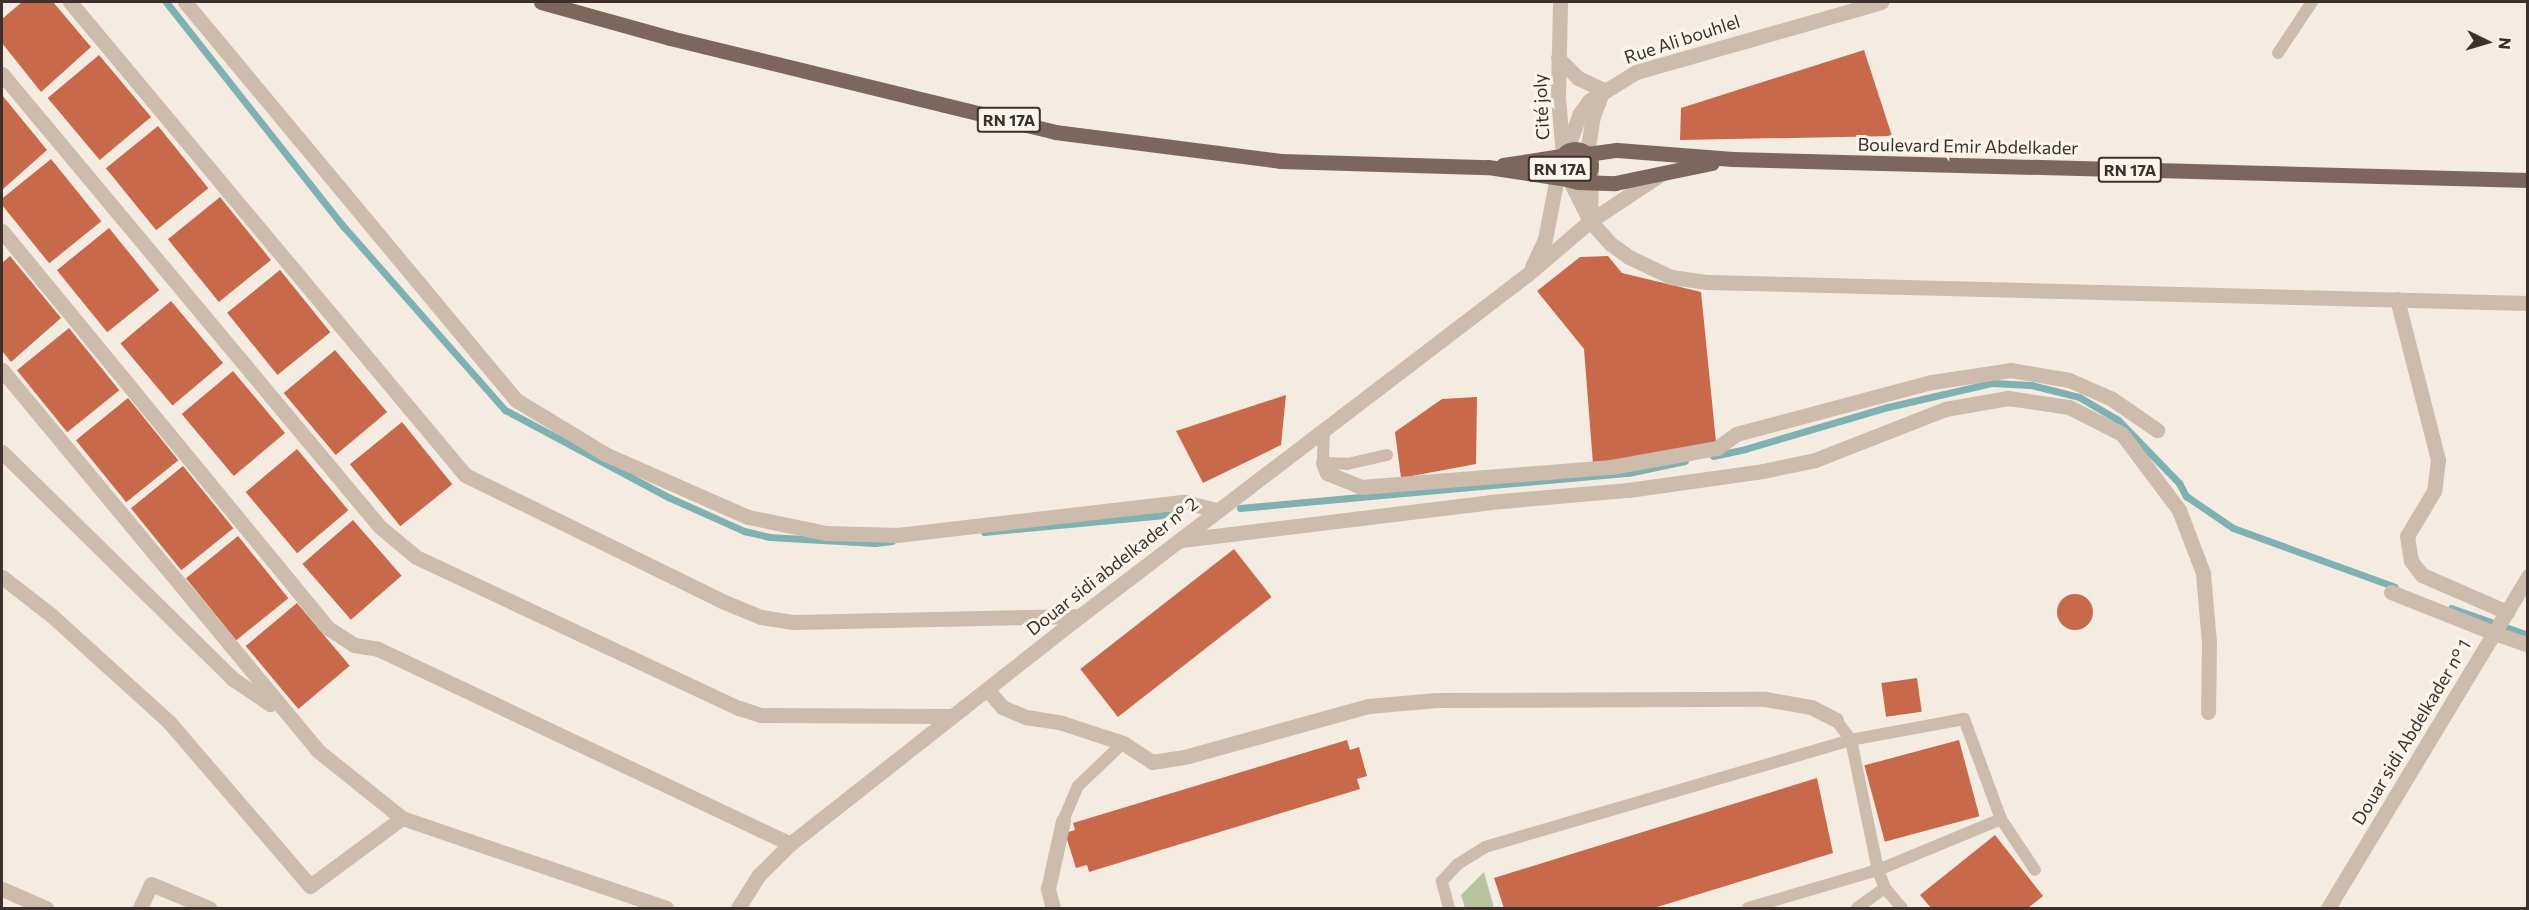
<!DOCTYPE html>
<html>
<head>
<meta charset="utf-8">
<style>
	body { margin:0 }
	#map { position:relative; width:2529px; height:910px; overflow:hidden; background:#f4ebe1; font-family:Commissioner,sans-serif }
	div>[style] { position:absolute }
	.green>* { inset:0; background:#b8c4a0 }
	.stream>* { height:7px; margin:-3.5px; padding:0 3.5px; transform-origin:3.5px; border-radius:3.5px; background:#7fb0b2 }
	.building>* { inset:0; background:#c8694b; transform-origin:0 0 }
	.round { border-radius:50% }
	.service>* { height:12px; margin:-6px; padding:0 6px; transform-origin:6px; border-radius:6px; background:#cdbbac }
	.pedestrian>* { height:15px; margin:-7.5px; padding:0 7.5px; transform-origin:7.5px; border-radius:7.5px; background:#cdbbac }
	.minor>* { height:15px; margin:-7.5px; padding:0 7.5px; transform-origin:7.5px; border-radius:7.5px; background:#cdbbac }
	.tertiary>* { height:15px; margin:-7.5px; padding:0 7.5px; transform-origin:7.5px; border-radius:7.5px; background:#cdbbac }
	.primary>* { height:15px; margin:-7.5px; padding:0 7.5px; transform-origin:7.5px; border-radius:7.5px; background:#7d675c }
	.primary>.ring { margin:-7.5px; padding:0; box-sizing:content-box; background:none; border:15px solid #7d675c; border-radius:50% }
	span { translate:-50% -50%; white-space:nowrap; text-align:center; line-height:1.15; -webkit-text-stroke:6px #fbf5ee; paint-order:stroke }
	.shield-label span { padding:2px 4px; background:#fbf5ee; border:2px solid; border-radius:4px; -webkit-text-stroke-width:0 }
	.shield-label { font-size:16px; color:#3b302b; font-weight:700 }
	.street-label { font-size:18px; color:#3b302b }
	.frame { position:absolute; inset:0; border:3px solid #3b302b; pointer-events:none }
	.north { position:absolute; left:2457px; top:12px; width:60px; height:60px; -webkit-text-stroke:4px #fbf5ee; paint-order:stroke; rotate:95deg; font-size:16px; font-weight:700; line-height:24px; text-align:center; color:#3b302b }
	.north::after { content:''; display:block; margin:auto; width:21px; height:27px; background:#3b302b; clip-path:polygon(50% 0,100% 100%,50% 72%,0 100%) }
</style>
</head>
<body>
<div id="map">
	<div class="green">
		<i style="clip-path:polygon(1484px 872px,1494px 908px,1465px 908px,1461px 895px)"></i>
	</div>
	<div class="stream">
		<i style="left:166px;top:2px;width:287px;rotate:51.7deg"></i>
		<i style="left:344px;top:227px;width:244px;rotate:48.7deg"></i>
		<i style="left:505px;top:410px;width:185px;rotate:28.1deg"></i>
		<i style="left:668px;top:497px;width:83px;rotate:24.1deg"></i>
		<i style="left:744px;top:531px;width:26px;rotate:13deg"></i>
		<i style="left:769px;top:537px;width:106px;rotate:3.2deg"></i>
		<i style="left:875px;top:543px;width:17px;rotate:-7deg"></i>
		<i style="left:1713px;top:456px;width:33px;rotate:-12deg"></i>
		<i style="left:1745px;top:449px;width:149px;rotate:-16.4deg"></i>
		<i style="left:1888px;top:407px;width:107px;rotate:-13deg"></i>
		<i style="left:1992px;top:383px;width:39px;rotate:3deg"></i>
		<i style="left:2031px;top:385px;width:49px;rotate:14deg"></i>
		<i style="left:2079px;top:397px;width:45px;rotate:30.5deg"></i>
		<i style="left:2118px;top:420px;width:88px;rotate:45.9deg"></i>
		<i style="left:2179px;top:483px;width:15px;rotate:62deg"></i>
		<i style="left:2186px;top:496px;width:57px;rotate:34.2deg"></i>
		<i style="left:2233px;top:528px;width:172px;rotate:20deg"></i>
		<i style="left:1240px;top:508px;width:390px;rotate:-5.2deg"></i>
		<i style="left:1628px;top:473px;width:58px;rotate:-11.9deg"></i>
		<i style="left:984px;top:532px;width:192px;rotate:-5.4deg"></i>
		<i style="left:2451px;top:608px;width:82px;rotate:19.3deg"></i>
	</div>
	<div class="building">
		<i style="clip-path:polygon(22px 2px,53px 2px,91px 47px,41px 92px,2px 43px,2px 19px)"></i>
		<i style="clip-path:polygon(1864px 50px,1892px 136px,1680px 140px,1681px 108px)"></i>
		<i style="left:99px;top:55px;width:81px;height:67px;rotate:50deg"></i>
		<i style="clip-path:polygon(2px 95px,47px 150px,2px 190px)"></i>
		<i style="left:158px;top:126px;width:80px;height:67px;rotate:51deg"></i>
		<i style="left:51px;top:159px;width:80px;height:67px;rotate:51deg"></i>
		<i style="left:220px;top:197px;width:81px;height:67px;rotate:51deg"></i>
		<i style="left:109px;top:228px;width:80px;height:67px;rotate:51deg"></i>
		<i style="clip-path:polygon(10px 256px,61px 318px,11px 362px,2px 351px,2px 263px)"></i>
		<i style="clip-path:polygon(1608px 256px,1622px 273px,1701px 292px,1716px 442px,1593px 464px,1584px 349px,1537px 291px,1580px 257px)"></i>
		<i style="left:280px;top:270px;width:80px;height:68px;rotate:51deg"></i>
		<i style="left:171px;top:301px;width:81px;height:66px;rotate:50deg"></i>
		<i style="left:69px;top:328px;width:80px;height:67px;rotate:51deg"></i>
		<i style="left:335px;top:350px;width:81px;height:67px;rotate:50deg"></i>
		<i style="left:233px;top:371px;width:81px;height:67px;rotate:50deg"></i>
		<i style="clip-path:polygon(1286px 395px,1281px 445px,1203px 483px,1176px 431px)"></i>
		<i style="clip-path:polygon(1477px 397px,1476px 464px,1401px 478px,1395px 432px,1442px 399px)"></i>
		<i style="left:128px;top:398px;width:80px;height:67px;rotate:51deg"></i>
		<i style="left:402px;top:422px;width:80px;height:67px;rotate:51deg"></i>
		<i style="left:297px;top:449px;width:80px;height:67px;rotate:50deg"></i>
		<i style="left:183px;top:466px;width:80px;height:67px;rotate:51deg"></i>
		<i style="left:353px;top:520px;width:74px;height:67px;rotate:49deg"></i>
		<i style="left:238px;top:536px;width:80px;height:67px;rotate:51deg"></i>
		<i style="left:1234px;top:549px;width:61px;height:195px;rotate:52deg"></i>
		<i class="round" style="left:2057px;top:594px;width:36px;height:36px"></i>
		<i style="left:297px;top:603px;width:82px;height:67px;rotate:50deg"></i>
		<i style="left:1917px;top:678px;width:34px;height:36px;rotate:82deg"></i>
		<i style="clip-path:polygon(1347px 740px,1350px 750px,1359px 747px,1367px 776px,1357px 779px,1360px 789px,1089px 872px,1087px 865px,1076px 868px,1065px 833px,1075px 830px,1073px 823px)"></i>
		<i style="left:1959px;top:740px;width:79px;height:98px;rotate:75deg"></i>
		<i style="clip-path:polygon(1817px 778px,1833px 853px,1654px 908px,1504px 908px,1494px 878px)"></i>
		<i style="clip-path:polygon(1995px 835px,2043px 896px,2028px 908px,1931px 908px,1920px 895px)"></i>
	</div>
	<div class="service">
		<i style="left:2278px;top:53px;width:61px;rotate:-56.3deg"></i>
		<i style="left:1324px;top:429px;width:34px;rotate:92deg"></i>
		<i style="left:1323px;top:463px;width:24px;rotate:2deg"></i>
		<i style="left:1347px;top:464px;width:41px;rotate:-12.7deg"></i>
		<i style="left:2001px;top:819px;width:61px;rotate:56.3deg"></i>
		<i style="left:1063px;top:821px;width:38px;rotate:-67deg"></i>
		<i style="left:1078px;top:786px;width:62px;rotate:-43.7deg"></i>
		<i style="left:1449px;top:908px;width:28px;rotate:-105deg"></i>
		<i style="left:1442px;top:881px;width:23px;rotate:-47deg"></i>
		<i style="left:1458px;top:864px;width:32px;rotate:-32deg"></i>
		<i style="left:1485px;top:847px;width:381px;rotate:-16.3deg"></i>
		<i style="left:1851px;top:740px;width:133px;rotate:78.3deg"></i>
		<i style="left:1878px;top:870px;width:19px;rotate:69deg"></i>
		<i style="left:1885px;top:888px;width:26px;rotate:50deg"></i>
		<i style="left:1748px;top:908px;width:135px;rotate:-16.3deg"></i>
		<i style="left:1878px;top:870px;width:133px;rotate:-22.5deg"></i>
		<i style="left:2001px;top:819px;width:107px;rotate:-110.3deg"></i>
		<i style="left:1964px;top:719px;width:115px;rotate:169.5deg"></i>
		<i style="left:1851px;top:740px;width:25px;rotate:-127deg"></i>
		<i style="left:1857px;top:908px;width:34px;rotate:-36deg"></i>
	</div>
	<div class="pedestrian">
		<i style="left:1053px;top:908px;width:20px;rotate:-105deg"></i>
		<i style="left:1048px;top:889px;width:70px;rotate:-77.6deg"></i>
	</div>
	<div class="minor">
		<i style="left:70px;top:2px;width:616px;rotate:50.13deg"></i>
		<i style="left:465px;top:475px;width:286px;rotate:26.1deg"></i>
		<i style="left:722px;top:601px;width:42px;rotate:22.3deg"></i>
		<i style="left:761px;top:617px;width:33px;rotate:9deg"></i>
		<i style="left:794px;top:622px;width:286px;rotate:-1.2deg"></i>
		<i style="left:185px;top:2px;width:518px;rotate:50.25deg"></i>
		<i style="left:516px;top:400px;width:104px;rotate:31.2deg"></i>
		<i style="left:605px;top:454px;width:156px;rotate:23.8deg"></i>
		<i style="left:748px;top:517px;width:80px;rotate:11.6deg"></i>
		<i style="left:826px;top:533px;width:71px;rotate:1.6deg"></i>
		<i style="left:897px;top:535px;width:289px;rotate:-6.6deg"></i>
		<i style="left:1184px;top:502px;width:34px;rotate:14deg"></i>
		<i style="left:1560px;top:2px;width:96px;rotate:91.2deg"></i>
		<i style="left:1558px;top:98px;width:56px;rotate:84.9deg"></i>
		<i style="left:1558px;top:58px;width:28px;rotate:45deg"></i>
		<i style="left:1578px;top:78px;width:29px;rotate:25deg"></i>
		<i style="left:2px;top:74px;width:590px;rotate:50.16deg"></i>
		<i style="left:380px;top:527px;width:47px;rotate:39.8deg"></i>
		<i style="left:416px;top:557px;width:357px;rotate:25.1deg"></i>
		<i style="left:739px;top:708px;width:23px;rotate:18deg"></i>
		<i style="left:761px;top:715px;width:190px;rotate:0.3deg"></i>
		<i style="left:1566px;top:152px;width:41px;rotate:-70.3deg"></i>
		<i style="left:1580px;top:113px;width:15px;rotate:-53deg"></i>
		<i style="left:1589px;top:101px;width:55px;rotate:-31.7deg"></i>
		<i style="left:1636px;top:72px;width:255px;rotate:-15.9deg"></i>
		<i style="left:1587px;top:153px;width:37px;rotate:-81deg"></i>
		<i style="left:1593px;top:116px;width:25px;rotate:-69deg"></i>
		<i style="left:1570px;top:181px;width:45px;rotate:63.4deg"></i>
		<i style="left:1590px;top:221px;width:31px;rotate:48deg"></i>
		<i style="left:1611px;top:244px;width:22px;rotate:36deg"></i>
		<i style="left:1629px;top:257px;width:47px;rotate:25.5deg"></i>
		<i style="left:1671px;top:277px;width:37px;rotate:8deg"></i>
		<i style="left:1708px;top:282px;width:820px;rotate:1.47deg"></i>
		<i style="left:1590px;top:218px;width:49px;rotate:-88.8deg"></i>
		<i style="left:2px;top:231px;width:514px;rotate:50.61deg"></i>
		<i style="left:328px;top:628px;width:31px;rotate:33deg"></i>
		<i style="left:354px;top:645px;width:24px;rotate:9deg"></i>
		<i style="left:378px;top:649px;width:456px;rotate:25.3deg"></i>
		<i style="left:1532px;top:267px;width:31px;rotate:-65deg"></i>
		<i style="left:1545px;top:239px;width:73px;rotate:-79deg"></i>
		<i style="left:2397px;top:299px;width:166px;rotate:75.7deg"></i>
		<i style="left:2438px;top:460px;width:31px;rotate:97deg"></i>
		<i style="left:2434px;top:491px;width:52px;rotate:121deg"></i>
		<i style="left:2407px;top:536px;width:25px;rotate:81deg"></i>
		<i style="left:2411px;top:561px;width:18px;rotate:52deg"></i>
		<i style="left:2422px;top:575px;width:93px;rotate:23.5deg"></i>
		<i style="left:2px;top:370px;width:494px;rotate:50.3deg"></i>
		<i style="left:317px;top:750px;width:109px;rotate:38.7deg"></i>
		<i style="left:402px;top:818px;width:279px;rotate:18.8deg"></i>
		<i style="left:2px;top:452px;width:324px;rotate:44.5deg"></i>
		<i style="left:233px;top:679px;width:45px;rotate:34deg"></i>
		<i style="left:1323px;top:463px;width:11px;rotate:68deg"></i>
		<i style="left:1327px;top:473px;width:37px;rotate:22deg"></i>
		<i style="left:1361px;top:487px;width:251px;rotate:-4.6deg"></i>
		<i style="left:1611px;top:467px;width:108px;rotate:-10.2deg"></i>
		<i style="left:1717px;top:448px;width:24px;rotate:-36deg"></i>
		<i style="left:1736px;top:434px;width:203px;rotate:-14.9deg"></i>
		<i style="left:1932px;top:382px;width:79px;rotate:-8.7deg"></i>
		<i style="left:2010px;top:370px;width:60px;rotate:9.6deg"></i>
		<i style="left:2069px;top:380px;width:47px;rotate:23.8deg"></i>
		<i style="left:2112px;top:399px;width:55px;rotate:34.6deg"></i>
		<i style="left:1182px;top:540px;width:310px;rotate:-7deg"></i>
		<i style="left:1490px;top:502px;width:139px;rotate:-5deg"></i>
		<i style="left:1628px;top:490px;width:136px;rotate:-8deg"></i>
		<i style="left:1763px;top:471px;width:53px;rotate:-11.9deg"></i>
		<i style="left:1815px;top:460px;width:140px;rotate:-21.4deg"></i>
		<i style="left:1945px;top:409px;width:64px;rotate:-9.9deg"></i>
		<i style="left:2008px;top:398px;width:62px;rotate:8.4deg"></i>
		<i style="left:2069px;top:407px;width:59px;rotate:27deg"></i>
		<i style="left:2122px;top:434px;width:95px;rotate:53.1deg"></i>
		<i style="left:2179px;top:510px;width:67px;rotate:69.1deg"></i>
		<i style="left:2203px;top:573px;width:70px;rotate:85.1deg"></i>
		<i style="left:2209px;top:643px;width:69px;rotate:90.8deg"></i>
		<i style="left:2px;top:577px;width:62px;rotate:37.8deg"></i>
		<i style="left:51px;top:615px;width:159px;rotate:42.2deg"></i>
		<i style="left:169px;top:722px;width:216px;rotate:49.3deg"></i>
		<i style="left:310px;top:886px;width:114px;rotate:-36.5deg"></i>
		<i style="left:2391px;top:592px;width:111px;rotate:21.7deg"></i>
		<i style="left:987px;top:689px;width:23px;rotate:50deg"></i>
		<i style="left:1002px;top:707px;width:26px;rotate:23deg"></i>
		<i style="left:1026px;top:717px;width:36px;rotate:9deg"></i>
		<i style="left:1062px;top:723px;width:64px;rotate:18.2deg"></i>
		<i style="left:1123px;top:743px;width:35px;rotate:33deg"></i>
		<i style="left:1152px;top:762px;width:36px;rotate:-9deg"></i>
		<i style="left:1188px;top:756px;width:187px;rotate:-15.5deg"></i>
		<i style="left:1368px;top:706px;width:69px;rotate:-5deg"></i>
		<i style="left:1437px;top:700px;width:328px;rotate:-0.2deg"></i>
		<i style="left:1765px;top:699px;width:47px;rotate:9.9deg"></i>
		<i style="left:1811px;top:707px;width:28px;rotate:27deg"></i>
		<i style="left:2px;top:889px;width:48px;rotate:23.4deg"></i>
		<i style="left:140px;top:908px;width:26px;rotate:-65deg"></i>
		<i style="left:151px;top:884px;width:63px;rotate:22.5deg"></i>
		<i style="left:738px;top:908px;width:39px;rotate:-58deg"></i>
		<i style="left:759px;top:875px;width:44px;rotate:-45deg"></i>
		<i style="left:790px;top:844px;width:369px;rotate:-38.2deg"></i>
		<i style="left:1080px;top:616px;width:564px;rotate:-37.36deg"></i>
		<i style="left:1528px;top:274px;width:82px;rotate:-40.5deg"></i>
		<i style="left:1590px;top:221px;width:85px;rotate:-33.5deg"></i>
	</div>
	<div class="tertiary">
		<i style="left:2494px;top:633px;width:36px;rotate:19deg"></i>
		<i style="left:2328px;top:908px;width:388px;rotate:-58.9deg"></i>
	</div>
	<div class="primary">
		<i style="left:541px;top:2px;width:134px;rotate:15.6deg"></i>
		<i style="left:670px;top:38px;width:396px;rotate:13.7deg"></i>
		<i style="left:1055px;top:132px;width:228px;rotate:7.3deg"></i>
		<i style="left:1281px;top:161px;width:207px;rotate:1.7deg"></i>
		<i style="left:1488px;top:167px;width:80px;rotate:8.6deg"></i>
		<i class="ring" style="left:1559px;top:149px;width:17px;height:17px"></i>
		<i style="left:1587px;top:154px;width:30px;rotate:-8deg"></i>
		<i style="left:1617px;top:150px;width:116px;rotate:4.4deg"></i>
		<i style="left:1733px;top:159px;width:795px;rotate:1.51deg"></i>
		<i style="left:1503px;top:165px;width:59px;rotate:-8.8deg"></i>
		<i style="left:1577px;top:182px;width:38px;rotate:2deg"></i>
		<i style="left:1615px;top:183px;width:99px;rotate:-11.7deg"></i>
	</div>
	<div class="shield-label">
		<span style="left:1009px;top:120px">RN 17A</span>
		<span style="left:1560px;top:169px">RN 17A</span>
		<span style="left:2130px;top:170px">RN 17A</span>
	</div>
	<div class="street-label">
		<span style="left:1682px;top:39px;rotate:-18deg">Rue Ali bouhlel</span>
		<span style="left:1541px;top:107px;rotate:-93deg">Cité joly</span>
		<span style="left:1968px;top:146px;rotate:1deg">Boulevard Emir Abdelkader</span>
		<span style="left:1112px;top:566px;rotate:-38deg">Douar sidi abdelkader n° 2</span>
		<span style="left:2411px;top:732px;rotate:-59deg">Douar sidi Abdelkader n° 1</span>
	</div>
	<div class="frame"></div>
	<div class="north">N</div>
</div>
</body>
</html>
